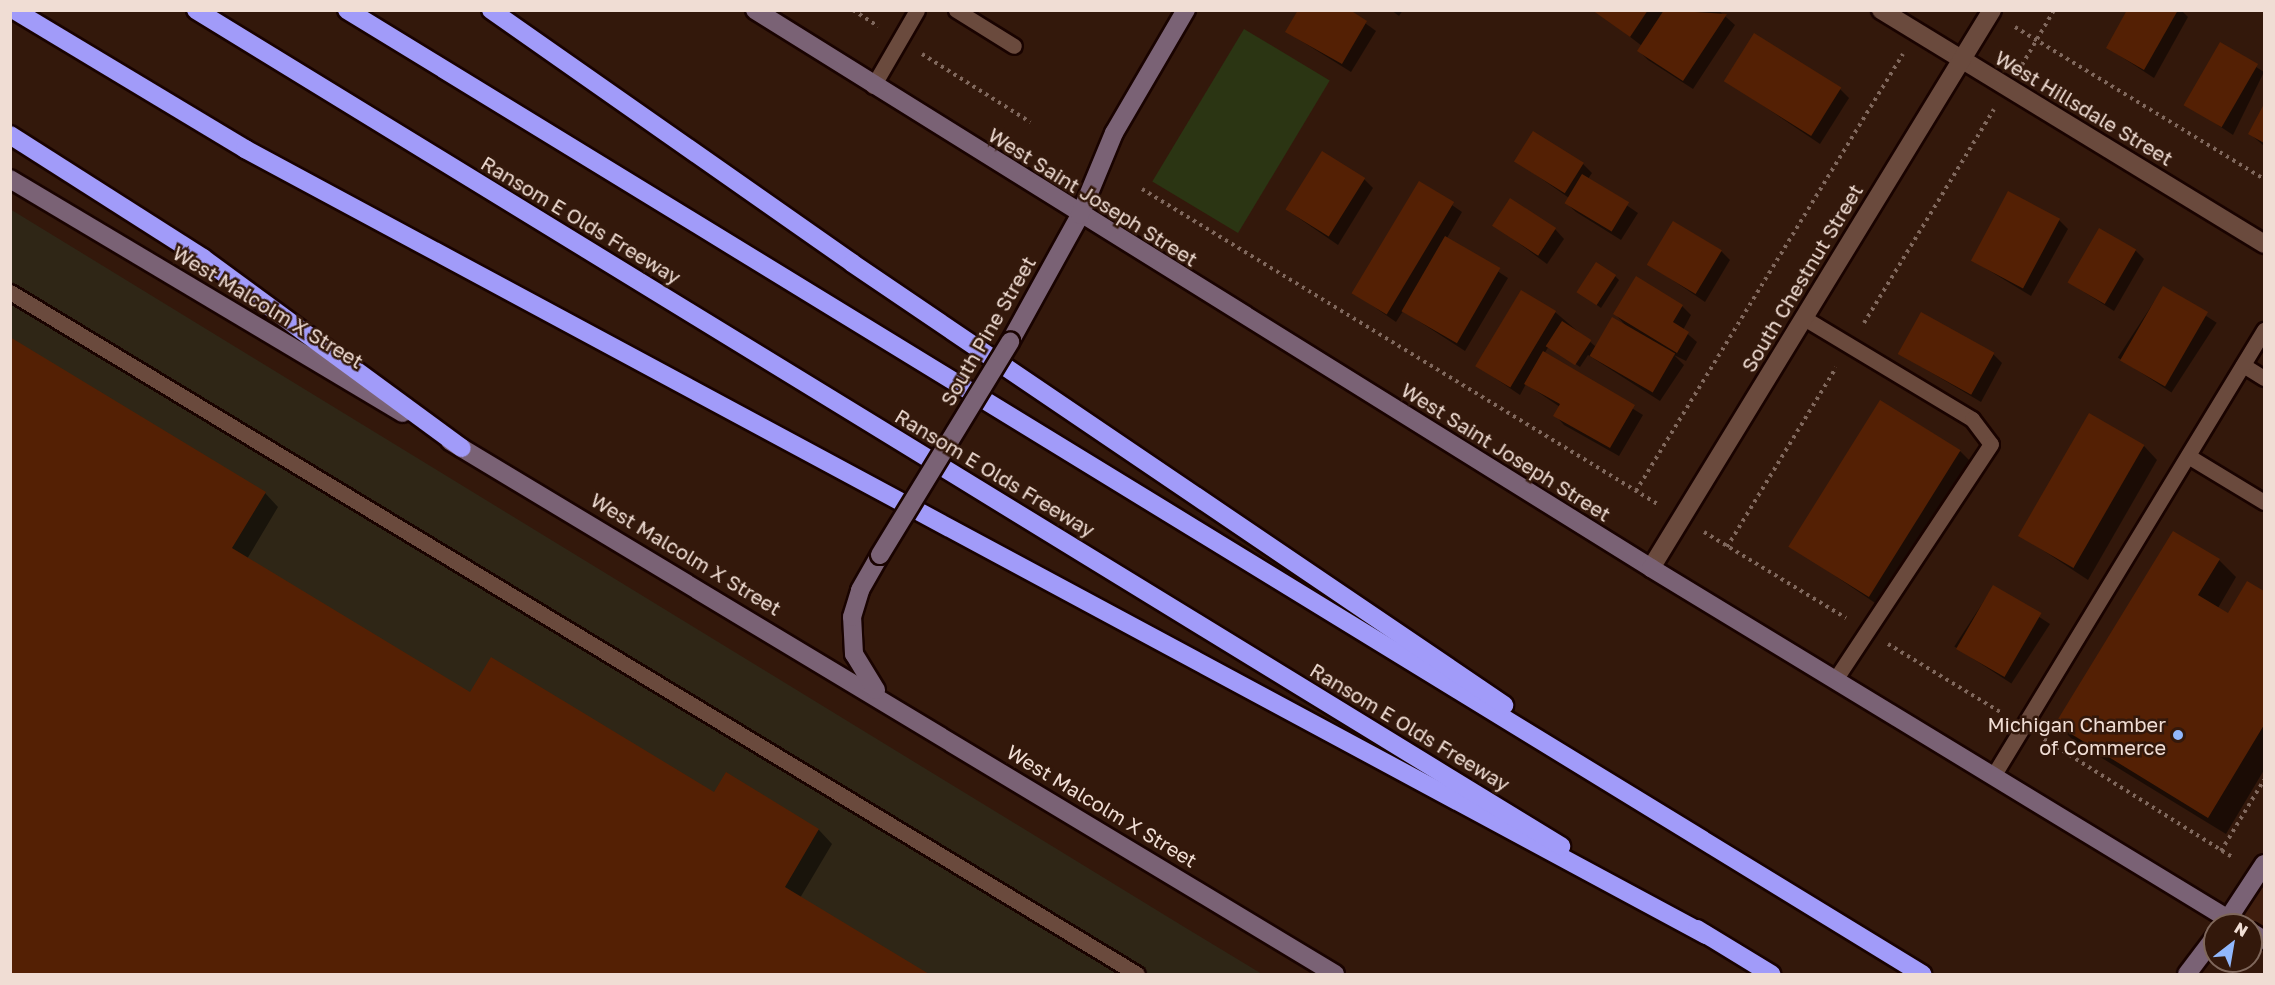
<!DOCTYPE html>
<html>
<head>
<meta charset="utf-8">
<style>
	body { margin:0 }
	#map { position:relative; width:2275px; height:985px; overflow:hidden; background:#33180b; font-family:"Golos Text",sans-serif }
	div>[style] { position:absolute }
	.built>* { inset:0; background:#401e0e }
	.industrial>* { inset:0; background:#2f2616 }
	.green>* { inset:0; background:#2b3513; transform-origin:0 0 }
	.shadow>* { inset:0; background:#0007; transform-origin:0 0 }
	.building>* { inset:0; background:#542004; transform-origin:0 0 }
	.path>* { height:4px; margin-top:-2px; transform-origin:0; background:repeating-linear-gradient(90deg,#80685d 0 3px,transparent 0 7.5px) }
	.roads { filter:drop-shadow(2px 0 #190300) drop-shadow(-2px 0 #190300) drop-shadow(0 2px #190300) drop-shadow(0 -2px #190300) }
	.lane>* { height:15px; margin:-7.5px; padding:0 7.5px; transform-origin:7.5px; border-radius:7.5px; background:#6a4a3d }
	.street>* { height:18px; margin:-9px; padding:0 9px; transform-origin:9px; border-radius:9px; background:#6a4a3d }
	.secondary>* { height:18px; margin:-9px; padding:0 9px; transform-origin:9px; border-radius:9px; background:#7a6275 }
	.highway>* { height:18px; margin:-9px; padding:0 9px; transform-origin:9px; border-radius:9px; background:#a19bf9 }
	.bridges { filter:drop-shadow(2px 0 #190300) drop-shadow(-2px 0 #190300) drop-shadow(0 2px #190300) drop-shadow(0 -2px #190300) }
	.secondary-bridge>* { height:18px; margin:-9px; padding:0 9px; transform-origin:9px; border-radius:9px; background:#7a6275 }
	.dots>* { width:16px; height:16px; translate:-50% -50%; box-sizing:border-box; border:3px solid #33180b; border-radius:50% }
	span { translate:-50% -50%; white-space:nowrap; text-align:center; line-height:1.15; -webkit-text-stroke:5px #33180b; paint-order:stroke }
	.street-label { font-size:20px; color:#f0ddd4 }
	.poi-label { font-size:20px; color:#f0ddd4 }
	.right { translate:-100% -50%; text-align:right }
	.frame { position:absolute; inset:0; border:12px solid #f0ddd4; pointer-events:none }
	.north { position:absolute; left:2203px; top:913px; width:60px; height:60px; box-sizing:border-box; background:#33180b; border:2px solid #7f675b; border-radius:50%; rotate:31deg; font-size:16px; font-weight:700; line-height:24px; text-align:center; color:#f0ddd4 }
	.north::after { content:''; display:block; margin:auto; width:21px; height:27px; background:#91b8fd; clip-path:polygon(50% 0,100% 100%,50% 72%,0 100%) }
</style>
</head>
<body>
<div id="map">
	<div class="built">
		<i style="clip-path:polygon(2264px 864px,2264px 941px,2228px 919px)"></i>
	</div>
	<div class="industrial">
		<i style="clip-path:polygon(10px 209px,1181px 925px,1262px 974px,11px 974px)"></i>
	</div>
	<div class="green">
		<i style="left:1244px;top:29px;width:100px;height:178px;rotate:31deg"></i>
	</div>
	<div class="shadow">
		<i style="clip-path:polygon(1347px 10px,1376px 31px,1351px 72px,1287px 32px)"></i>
		<i style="clip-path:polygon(1391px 10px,1403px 10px,1399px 16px)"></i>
		<i style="clip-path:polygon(1595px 10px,1718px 10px,1735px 25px,1693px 89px,1648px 60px,1639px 51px,1642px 46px)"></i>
		<i style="clip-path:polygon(2129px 10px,2181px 10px,2188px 17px,2154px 78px,2108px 48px)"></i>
		<i style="clip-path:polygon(2220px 44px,2264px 72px,2233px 135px,2186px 104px)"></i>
		<i style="clip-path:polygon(1725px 80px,1840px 89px,1849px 98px,1820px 144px)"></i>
		<i style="clip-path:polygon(2264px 107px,2264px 146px,2249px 133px)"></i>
		<i style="clip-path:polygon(1516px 161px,1583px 164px,1592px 173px,1588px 179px,1638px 213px,1621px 240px,1576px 212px,1566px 203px,1569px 198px)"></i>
		<i style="clip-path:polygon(1364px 179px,1373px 188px,1338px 245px,1287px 210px)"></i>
		<i style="clip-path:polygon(1420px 183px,1462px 212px,1447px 238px,1508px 278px,1465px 351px,1403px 311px,1396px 322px,1354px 293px)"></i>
		<i style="clip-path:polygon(2059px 220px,2068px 229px,2031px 296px,1972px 260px)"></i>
		<i style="clip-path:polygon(1494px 225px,1555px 229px,1564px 239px,1547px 264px)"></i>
		<i style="clip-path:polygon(2135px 250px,2144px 259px,2114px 311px,2070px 283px)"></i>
		<i style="clip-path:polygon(1721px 251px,1730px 260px,1705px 302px,1649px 264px)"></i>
		<i style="clip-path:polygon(1615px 276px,1619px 280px,1601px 308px,1579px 292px)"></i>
		<i style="left:2163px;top:288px;width:64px;height:83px;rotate:33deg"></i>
		<i style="clip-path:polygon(1682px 306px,1691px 315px,1683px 330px,1697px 342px,1686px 361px,1674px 355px,1684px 365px,1660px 401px,1588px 355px,1580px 367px,1549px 346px,1544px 354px,1643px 415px,1619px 456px,1564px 425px,1555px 415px,1560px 407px,1526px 384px,1520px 395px,1477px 366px,1555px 312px,1595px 346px,1626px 326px,1615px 314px)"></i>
		<i style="clip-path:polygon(10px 339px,265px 493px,278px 507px,247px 559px,471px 694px,714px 794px,726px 774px,819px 830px,832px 844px,800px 898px,927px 974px,10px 974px)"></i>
		<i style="clip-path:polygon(1900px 354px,1993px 354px,2002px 363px,1981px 402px)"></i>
		<i style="clip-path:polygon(2144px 446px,2157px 460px,2088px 580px,2020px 535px)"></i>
		<i style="clip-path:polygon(1960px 451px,1974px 465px,1884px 609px,1791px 546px)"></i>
		<i style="clip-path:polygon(2219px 560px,2236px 577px,2218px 608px,2229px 615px,2248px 583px,2264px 593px,2264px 770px,2226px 834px,2074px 741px,2057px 724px)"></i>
		<i style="left:1993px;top:587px;width:68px;height:71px;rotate:33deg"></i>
	</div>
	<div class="building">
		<i style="clip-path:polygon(1298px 10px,1350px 10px,1367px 21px,1342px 64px,1285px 32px)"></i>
		<i style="clip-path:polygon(1592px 10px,1648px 10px,1630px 37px)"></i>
		<i style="clip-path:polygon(1664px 10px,1727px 14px,1683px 81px,1637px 51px)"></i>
		<i style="clip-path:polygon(2127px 10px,2178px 10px,2144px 70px,2106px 48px)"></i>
		<i style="left:1754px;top:33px;width:103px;height:57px;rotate:32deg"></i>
		<i style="left:2220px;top:42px;width:44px;height:73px;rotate:30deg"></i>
		<i style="clip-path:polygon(2264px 104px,2264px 143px,2248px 134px)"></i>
		<i style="left:1533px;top:131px;width:60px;height:36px;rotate:32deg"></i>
		<i style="left:1322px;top:151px;width:51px;height:69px;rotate:32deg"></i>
		<i style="left:1582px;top:174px;width:55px;height:34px;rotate:31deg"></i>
		<i style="left:1419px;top:181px;width:41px;height:131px;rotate:31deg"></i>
		<i style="left:2008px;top:191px;width:59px;height:79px;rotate:28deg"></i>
		<i style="left:1510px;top:198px;width:55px;height:33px;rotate:33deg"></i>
		<i style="left:1673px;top:221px;width:57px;height:51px;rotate:31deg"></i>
		<i style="left:2099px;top:228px;width:43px;height:63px;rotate:30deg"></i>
		<i style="left:1445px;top:236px;width:64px;height:87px;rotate:30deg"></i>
		<i style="left:1596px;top:262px;width:24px;height:36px;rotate:33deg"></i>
		<i style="clip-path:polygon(1636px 276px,1683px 305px,1673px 322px,1689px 332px,1677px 353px,1613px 314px)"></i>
		<i style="left:2163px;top:286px;width:52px;height:86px;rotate:30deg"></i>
		<i style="left:1521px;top:290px;width:41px;height:89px;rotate:31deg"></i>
		<i style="left:1921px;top:312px;width:84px;height:48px;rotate:29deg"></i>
		<i style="left:1612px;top:317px;width:73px;height:45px;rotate:30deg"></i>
		<i style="left:1562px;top:321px;width:35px;height:30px;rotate:33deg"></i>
		<i style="clip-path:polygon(10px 337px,266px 492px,232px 548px,470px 692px,491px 657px,714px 792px,726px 772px,819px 829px,785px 887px,929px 974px,10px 974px)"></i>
		<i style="clip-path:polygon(1543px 351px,1635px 405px,1610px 448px,1553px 416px,1560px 404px,1524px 384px)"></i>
		<i style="left:1880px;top:400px;width:95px;height:173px;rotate:32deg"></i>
		<i style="left:2089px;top:413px;width:64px;height:142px;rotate:30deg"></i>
		<i style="clip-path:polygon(2173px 531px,2220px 559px,2198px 595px,2228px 613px,2247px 581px,2264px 591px,2264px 725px,2208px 818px,2055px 724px)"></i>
		<i style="left:1993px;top:585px;width:56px;height:74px;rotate:30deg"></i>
	</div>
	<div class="path">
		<i style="left:853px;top:10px;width:30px;rotate:33deg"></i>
		<i style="left:2015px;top:27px;width:292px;rotate:31.4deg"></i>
		<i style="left:922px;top:54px;width:128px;rotate:32.2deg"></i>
		<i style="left:2022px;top:65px;width:64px;rotate:-59.8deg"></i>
		<i style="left:1142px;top:189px;width:606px;rotate:31.43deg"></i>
		<i style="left:1864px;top:323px;width:250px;rotate:-58.7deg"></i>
		<i style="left:1636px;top:491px;width:512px;rotate:-58.58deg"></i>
		<i style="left:1704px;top:532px;width:166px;rotate:31.2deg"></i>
		<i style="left:1727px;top:547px;width:210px;rotate:-58.7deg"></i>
		<i style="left:1888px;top:644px;width:133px;rotate:31.2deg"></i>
		<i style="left:2044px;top:739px;width:224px;rotate:32.1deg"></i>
		<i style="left:2221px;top:851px;width:83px;rotate:-58.8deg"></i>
	</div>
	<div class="roads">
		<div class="lane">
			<i style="left:956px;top:10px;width:68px;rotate:31.8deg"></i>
			<i style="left:873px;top:86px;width:88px;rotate:-59.9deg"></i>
			<i style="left:10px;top:292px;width:1317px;rotate:31.18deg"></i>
			<i style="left:1804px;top:318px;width:196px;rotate:31deg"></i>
			<i style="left:1972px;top:419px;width:31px;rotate:53deg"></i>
			<i style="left:1991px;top:444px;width:283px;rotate:123.5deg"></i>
			<i style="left:2243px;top:365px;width:25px;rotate:32deg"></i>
			<i style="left:2188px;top:456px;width:89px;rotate:31.2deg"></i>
			<i style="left:1993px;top:776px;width:522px;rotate:-58.72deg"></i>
		</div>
		<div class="street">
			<i style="left:1881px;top:10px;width:449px;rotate:31.4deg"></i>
			<i style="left:1651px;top:568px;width:654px;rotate:-58.57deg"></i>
		</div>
		<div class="secondary">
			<i style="left:755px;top:10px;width:1056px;rotate:31.91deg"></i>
			<i style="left:1651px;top:568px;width:687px;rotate:31.31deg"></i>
			<i style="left:10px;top:179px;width:457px;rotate:30.8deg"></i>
			<i style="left:1010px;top:342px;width:145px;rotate:-61.1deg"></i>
			<i style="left:1080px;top:215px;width:89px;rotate:-67.5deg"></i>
			<i style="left:1114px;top:133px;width:143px;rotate:-59.7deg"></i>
			<i style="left:450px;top:441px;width:1033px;rotate:31.06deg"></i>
			<i style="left:876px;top:690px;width:42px;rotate:-121.4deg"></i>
			<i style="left:854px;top:654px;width:37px;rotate:-93deg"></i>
			<i style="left:852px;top:617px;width:28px;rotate:-73deg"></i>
			<i style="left:860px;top:590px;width:40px;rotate:-60.3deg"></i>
			<i style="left:2224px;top:925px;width:73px;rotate:-56.7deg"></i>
			<i style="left:2251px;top:932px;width:15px;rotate:32deg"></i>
			<i style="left:2187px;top:974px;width:46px;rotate:-52.9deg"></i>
		</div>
		<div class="highway">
			<i style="left:14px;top:10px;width:270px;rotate:31deg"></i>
			<i style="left:245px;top:149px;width:1659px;rotate:28.28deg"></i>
			<i style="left:196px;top:10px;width:1601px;rotate:31.49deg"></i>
			<i style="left:347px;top:10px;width:1847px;rotate:31.47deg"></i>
			<i style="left:491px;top:10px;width:441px;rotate:35deg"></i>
			<i style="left:852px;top:263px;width:788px;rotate:34.13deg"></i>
			<i style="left:10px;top:135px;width:229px;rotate:32.5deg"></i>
			<i style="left:203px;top:258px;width:321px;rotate:36.3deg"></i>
			<i style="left:1697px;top:929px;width:87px;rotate:31.3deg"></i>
		</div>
	</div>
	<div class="bridges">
		<div class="secondary-bridge">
			<i style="left:880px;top:555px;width:250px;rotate:-58.6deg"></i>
		</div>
	</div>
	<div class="dots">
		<i style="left:2178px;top:735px;background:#91b8fd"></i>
	</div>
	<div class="street-label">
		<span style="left:2084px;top:108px;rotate:31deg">West Hillsdale Street</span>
		<span style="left:1093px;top:197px;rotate:32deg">West Saint Joseph Street</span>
		<span style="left:581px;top:220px;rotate:31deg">Ransom E Olds Freeway</span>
		<span style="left:1802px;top:278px;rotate:-59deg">South Chestnut Street</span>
		<span style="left:268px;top:307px;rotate:31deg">West Malcolm X Street</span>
		<span style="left:988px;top:331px;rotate:-60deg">South Pine Street</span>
		<span style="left:1506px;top:452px;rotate:32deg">West Saint Joseph Street</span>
		<span style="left:995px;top:473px;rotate:31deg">Ransom E Olds Freeway</span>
		<span style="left:686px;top:554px;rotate:31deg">West Malcolm X Street</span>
		<span style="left:1410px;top:727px;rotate:31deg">Ransom E Olds Freeway</span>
		<span style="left:1102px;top:806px;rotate:31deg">West Malcolm X Street</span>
	</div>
	<div class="poi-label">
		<span class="right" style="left:2166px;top:736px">Michigan Chamber<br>of Commerce</span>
	</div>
	<div class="frame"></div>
	<div class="north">N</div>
</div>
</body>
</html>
